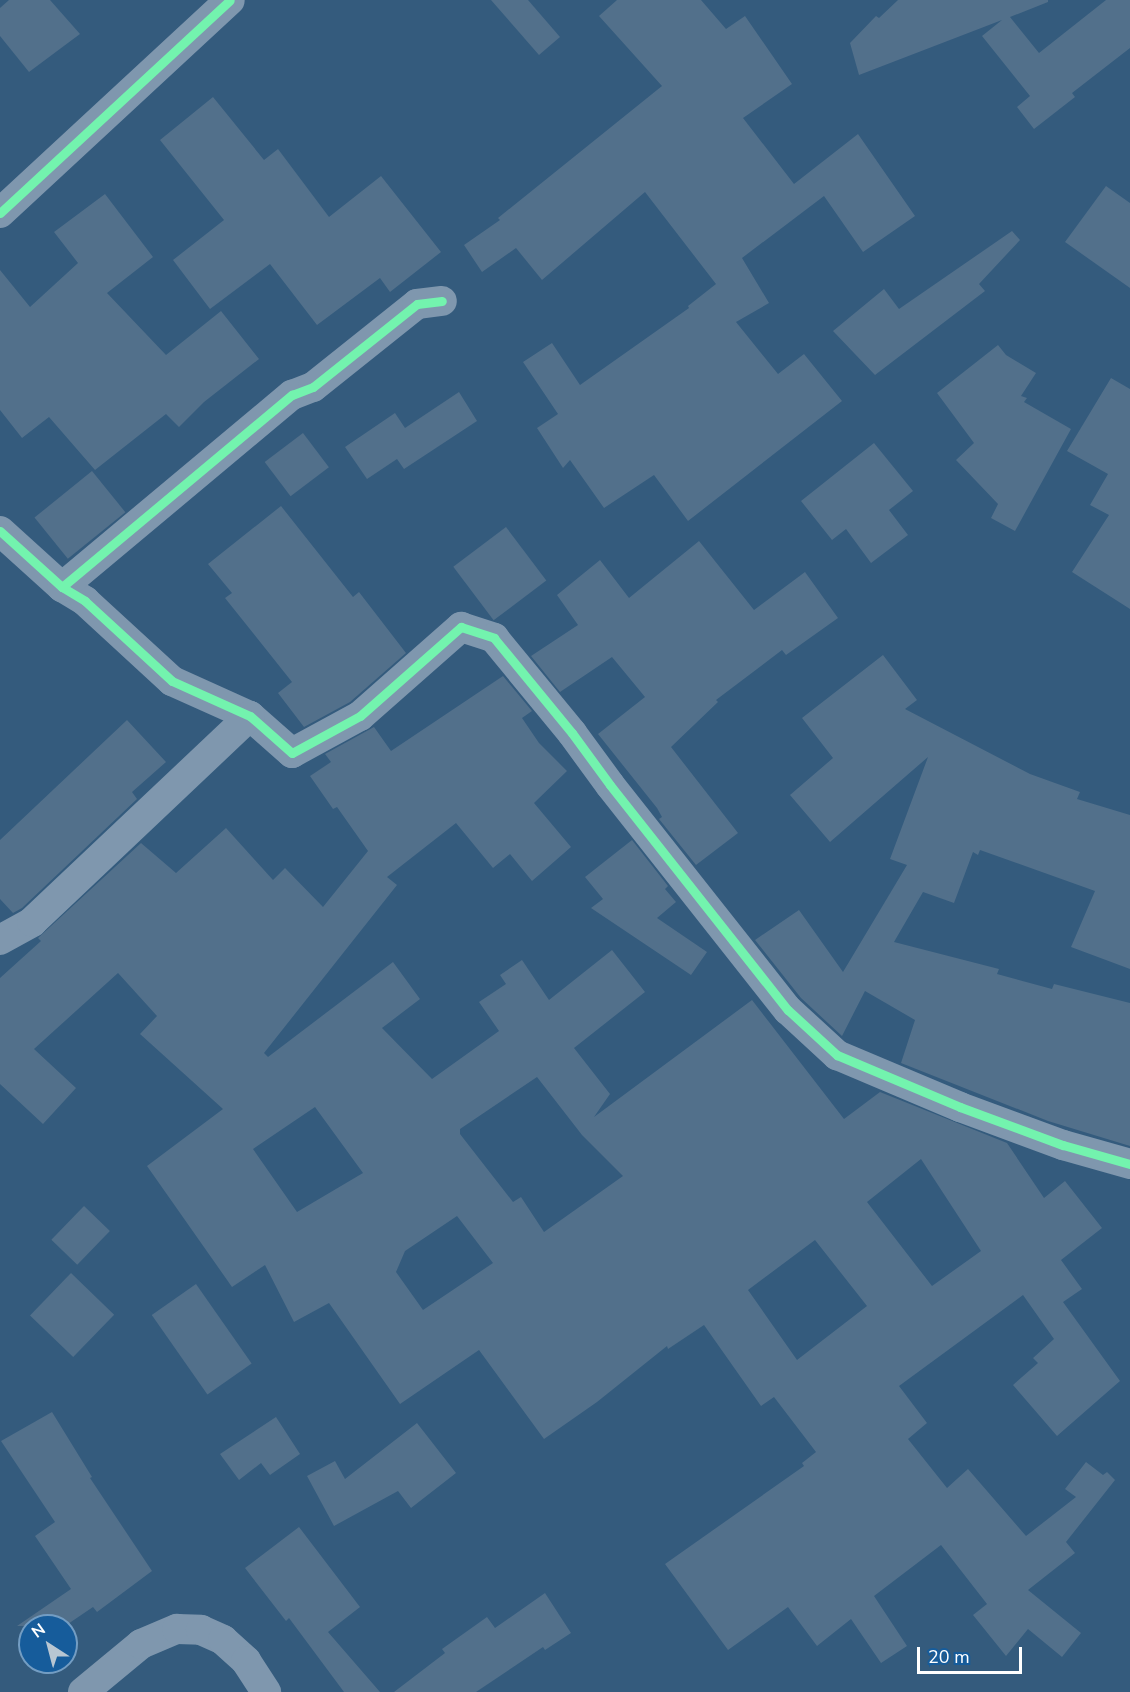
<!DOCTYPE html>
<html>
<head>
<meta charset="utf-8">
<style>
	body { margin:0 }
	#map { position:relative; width:1130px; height:1692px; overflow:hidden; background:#345b7d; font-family:"Nunito Sans",sans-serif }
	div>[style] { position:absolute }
	.building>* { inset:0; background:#52708b; transform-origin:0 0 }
	.minor>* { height:30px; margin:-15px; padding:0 15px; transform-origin:15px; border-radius:15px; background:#7f97ae }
	.cycleway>* { height:9px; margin:-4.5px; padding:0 4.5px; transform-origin:4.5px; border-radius:4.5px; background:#73f3ae }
	span { translate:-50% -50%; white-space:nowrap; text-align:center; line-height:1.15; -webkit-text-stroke:4.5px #165c9b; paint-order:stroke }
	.north { position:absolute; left:18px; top:1614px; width:60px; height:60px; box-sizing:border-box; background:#165c9b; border:2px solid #739dc3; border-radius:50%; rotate:324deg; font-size:16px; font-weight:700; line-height:24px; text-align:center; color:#fff }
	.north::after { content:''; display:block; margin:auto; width:21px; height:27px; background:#b8c6d2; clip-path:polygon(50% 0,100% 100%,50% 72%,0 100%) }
	.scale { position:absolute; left:917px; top:1647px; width:105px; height:27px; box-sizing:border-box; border:3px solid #fff; border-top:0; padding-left:8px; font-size:18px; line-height:21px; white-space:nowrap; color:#fff; -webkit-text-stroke:4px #165c9b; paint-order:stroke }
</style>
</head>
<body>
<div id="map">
	<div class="building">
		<i style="clip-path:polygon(9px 0,50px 0,80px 34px,29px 72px,0 36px,0 8px)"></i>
		<i style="clip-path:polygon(491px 0,528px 0,560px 37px,539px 55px)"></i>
		<i style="clip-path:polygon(617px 0,701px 0,726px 29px,745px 16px,792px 84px,743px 118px,794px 184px,858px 134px,915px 216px,863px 252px,824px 196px,742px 258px,769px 303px,736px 322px,778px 374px,804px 354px,842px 401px,688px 521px,654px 475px,604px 508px,570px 460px,563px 468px,537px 428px,558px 414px,523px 362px,552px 343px,580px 385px,689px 308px,688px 306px,716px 284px,645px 192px,542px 280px,516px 248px,482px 272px,464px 245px,500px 220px,498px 218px,662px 86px,599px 16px)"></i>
		<i style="clip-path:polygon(898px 0,1048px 0,1048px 2px,1010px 17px,1039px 53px,1106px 0,1130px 0,1130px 48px,1072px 93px,1075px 97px,1034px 129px,1017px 107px,1030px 96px,982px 36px,1002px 20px,859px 75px,850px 43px,876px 16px,879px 18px)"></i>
		<i style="clip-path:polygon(213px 97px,264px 160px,278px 149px,329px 217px,381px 176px,441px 252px,390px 292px,380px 278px,317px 325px,270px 264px,210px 309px,173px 260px,224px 220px,160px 140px)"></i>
		<i style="clip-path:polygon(1106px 186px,1130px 203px,1130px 288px,1065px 242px)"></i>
		<i style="clip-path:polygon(105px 194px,153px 257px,107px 293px,166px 355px,221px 311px,259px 359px,204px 402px,179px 427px,166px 414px,95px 470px,49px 417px,22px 438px,0 410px,0 270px,30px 307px,78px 263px,54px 232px)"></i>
		<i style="clip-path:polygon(1012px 231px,1020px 240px,979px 284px,985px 291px,875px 375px,833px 331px,884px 289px,899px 309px)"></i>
		<i style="clip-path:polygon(998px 345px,1006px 355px,1036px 373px,1021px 396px,1027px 398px,1024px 402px,1071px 429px,1015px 531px,991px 518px,998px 504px,956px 460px,974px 443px,937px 393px)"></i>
		<i style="clip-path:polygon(1111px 378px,1130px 389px,1130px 609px,1072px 572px,1109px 515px,1090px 505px,1108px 474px,1067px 451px)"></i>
		<i style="clip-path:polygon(459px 392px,477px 421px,404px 469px,397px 459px,367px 479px,345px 447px,395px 413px,405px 428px)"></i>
		<i style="left:303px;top:433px;width:43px;height:48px;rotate:53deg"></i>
		<i style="clip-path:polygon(874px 443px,913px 491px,889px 510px,908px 535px,871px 563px,846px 529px,832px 540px,801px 501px)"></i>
		<i style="left:92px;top:471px;width:53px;height:74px;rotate:51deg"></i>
		<i style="clip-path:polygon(281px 506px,353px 597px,359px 592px,406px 653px,350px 702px,304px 727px,278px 693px,292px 682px,225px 598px,232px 593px,208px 564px)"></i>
		<i style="left:506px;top:527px;width:67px;height:66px;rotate:53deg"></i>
		<i style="clip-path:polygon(699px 541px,754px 610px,805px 572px,838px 618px,786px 655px,782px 650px,716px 700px,718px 702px,671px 747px,738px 833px,696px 865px,659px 819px,662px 817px,657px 808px,598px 734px,645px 697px,612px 657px,560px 692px,531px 656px,578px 625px,557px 595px,600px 560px,629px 598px)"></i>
		<i style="clip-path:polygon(883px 655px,917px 700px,905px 709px,1030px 774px,1080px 792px,1077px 799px,1130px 815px,1130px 969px,1071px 947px,1095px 891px,980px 850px,978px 855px,973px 852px,954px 903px,923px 892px,894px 942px,999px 969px,997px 974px,1052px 989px,1054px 984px,1130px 1003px,1130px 1146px,1048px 1121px,901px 1063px,915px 1020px,865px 991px,842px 1036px,801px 998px,755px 940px,799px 910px,843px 972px,907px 865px,890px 859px,928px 757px,830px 842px,790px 795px,833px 758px,802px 718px)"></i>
		<i style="clip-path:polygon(evenodd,503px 676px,532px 711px,522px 718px,539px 743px,567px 771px,534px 803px,571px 847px,532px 881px,510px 854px,493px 868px,456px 823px,387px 877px,397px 885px,264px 1053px,268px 1057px,393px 962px,420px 999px,382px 1028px,432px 1079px,499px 1031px,479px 1002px,506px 984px,500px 975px,522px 960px,549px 1000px,612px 950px,645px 992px,574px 1048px,610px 1094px,594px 1117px,752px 1000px,844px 1119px,880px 1092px,1007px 1143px,1044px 1198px,1065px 1181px,1102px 1228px,1061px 1260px,1082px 1289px,1063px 1302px,1120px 1381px,1057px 1436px,1013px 1385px,1038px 1363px,1033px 1358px,1054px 1339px,1023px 1295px,899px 1386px,927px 1423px,908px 1439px,947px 1488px,968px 1469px,1026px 1536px,1076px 1497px,1065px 1489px,1086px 1462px,1103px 1475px,1107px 1472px,1115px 1480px,1066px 1542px,1075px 1553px,1028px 1590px,1081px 1633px,1062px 1657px,1028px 1629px,1006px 1656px,973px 1615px,987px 1604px,941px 1545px,874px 1596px,907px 1646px,881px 1663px,851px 1619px,817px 1646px,788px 1607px,728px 1650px,665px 1564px,804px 1466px,802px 1463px,816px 1452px,774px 1397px,761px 1406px,704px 1325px,668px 1349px,667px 1346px,597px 1402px,544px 1439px,479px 1350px,400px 1404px,329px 1303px,294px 1322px,265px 1265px,232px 1287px,147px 1166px,223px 1109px,140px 1034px,157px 1016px,118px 973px,34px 1049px,76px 1088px,43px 1124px,0 1084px,0 978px,41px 941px,38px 938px,141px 843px,176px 873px,226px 828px,273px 880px,285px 868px,323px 907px,368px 851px,337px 807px,333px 809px,310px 776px,331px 762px,325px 754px,374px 727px,391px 751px,503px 676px,537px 1077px,582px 1135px,623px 1176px,544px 1232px,521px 1197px,513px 1202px,460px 1134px,460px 1129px,537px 1077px,503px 676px,315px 1107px,363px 1173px,297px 1212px,253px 1149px,315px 1107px,503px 676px,921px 1159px,981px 1251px,932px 1286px,867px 1202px,921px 1159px,503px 676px,457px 1216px,493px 1263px,423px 1310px,396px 1272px,405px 1251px,457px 1216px,503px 676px,815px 1240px,867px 1306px,797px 1360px,748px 1290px,815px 1240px)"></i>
		<i style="clip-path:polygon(127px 720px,166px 762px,132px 792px,137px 799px,22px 908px,13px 913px,0 899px,0 840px)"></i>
		<i style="clip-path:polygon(632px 840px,668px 886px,665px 889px,676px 902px,657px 918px,707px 952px,691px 975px,591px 908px,603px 899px,585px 877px)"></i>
		<i style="left:84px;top:1206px;width:36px;height:47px;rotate:44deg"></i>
		<i style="left:71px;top:1273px;width:60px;height:59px;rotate:44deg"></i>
		<i style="left:196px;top:1284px;width:97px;height:54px;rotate:55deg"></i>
		<i style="clip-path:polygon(52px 1412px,92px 1477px,90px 1478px,152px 1571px,97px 1612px,93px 1607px,65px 1626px,17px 1626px,71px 1589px,35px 1536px,55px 1522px,1px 1441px)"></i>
		<i style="clip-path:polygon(276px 1417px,300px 1454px,270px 1475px,261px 1463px,239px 1480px,220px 1454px)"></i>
		<i style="clip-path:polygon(417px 1423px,456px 1473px,411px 1508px,398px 1491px,334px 1526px,307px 1476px,335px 1461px,345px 1479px)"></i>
		<i style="clip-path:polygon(299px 1527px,360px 1607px,328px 1632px,380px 1692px,344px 1692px,289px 1618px,286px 1621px,245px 1568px)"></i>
		<i style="clip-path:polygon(545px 1593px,571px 1633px,545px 1650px,543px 1647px,476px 1692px,394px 1692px,445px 1653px,442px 1649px,487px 1617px,495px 1628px)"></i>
	</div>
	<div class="minor">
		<i style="left:0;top:213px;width:313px;rotate:-42.8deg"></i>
		<i style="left:0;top:531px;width:84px;rotate:42.1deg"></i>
		<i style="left:62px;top:587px;width:27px;rotate:31deg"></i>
		<i style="left:85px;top:601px;width:118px;rotate:42.6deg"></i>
		<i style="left:172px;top:681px;width:85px;rotate:24.2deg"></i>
		<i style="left:250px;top:716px;width:56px;rotate:41.4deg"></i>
		<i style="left:292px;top:753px;width:77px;rotate:-28.6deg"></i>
		<i style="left:360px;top:716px;width:135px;rotate:-41.4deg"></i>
		<i style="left:461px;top:627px;width:35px;rotate:18deg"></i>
		<i style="left:494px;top:638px;width:123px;rotate:50.6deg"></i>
		<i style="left:572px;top:733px;width:64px;rotate:53.8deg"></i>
		<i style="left:610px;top:785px;width:287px;rotate:51.7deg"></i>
		<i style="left:788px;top:1010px;width:67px;rotate:42.6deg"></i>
		<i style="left:837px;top:1055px;width:134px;rotate:22.9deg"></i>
		<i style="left:960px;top:1107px;width:110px;rotate:20.3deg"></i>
		<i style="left:1063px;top:1145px;width:70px;rotate:15.8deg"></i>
		<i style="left:62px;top:587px;width:300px;rotate:-39.9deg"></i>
		<i style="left:292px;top:395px;width:22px;rotate:-21deg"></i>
		<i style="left:313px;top:387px;width:133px;rotate:-38.6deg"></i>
		<i style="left:417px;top:304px;width:25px;rotate:-7deg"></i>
		<i style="left:0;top:940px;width:37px;rotate:-29deg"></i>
		<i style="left:32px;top:922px;width:300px;rotate:-43.4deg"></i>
		<i style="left:83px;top:1692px;width:75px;rotate:-39.6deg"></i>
		<i style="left:141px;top:1644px;width:39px;rotate:-23deg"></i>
		<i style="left:177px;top:1629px;width:24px;rotate:2deg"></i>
		<i style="left:201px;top:1630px;width:24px;rotate:24deg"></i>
		<i style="left:223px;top:1640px;width:31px;rotate:42deg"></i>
		<i style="left:246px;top:1661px;width:37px;rotate:57deg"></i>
	</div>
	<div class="cycleway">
		<i style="left:0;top:213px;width:313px;rotate:-42.8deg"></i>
		<i style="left:0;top:531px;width:84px;rotate:42.1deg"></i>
		<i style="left:62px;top:587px;width:27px;rotate:31deg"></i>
		<i style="left:85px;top:601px;width:118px;rotate:42.6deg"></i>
		<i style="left:172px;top:681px;width:85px;rotate:24.2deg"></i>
		<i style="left:250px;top:716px;width:56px;rotate:41.4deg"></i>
		<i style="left:292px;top:753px;width:77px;rotate:-28.6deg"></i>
		<i style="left:360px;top:716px;width:135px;rotate:-41.4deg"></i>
		<i style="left:461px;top:627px;width:35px;rotate:18deg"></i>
		<i style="left:494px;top:638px;width:123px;rotate:50.6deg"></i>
		<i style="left:572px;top:733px;width:64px;rotate:53.8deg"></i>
		<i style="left:610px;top:785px;width:287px;rotate:51.7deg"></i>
		<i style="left:788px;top:1010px;width:67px;rotate:42.6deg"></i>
		<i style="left:837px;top:1055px;width:134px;rotate:22.9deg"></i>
		<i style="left:960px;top:1107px;width:110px;rotate:20.3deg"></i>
		<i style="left:1063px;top:1145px;width:70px;rotate:15.8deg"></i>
		<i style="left:62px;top:587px;width:300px;rotate:-39.9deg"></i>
		<i style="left:292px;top:395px;width:22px;rotate:-21deg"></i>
		<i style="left:313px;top:387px;width:133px;rotate:-38.6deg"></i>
		<i style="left:417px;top:304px;width:25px;rotate:-7deg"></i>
	</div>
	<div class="north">N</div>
	<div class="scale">20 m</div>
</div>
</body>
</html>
